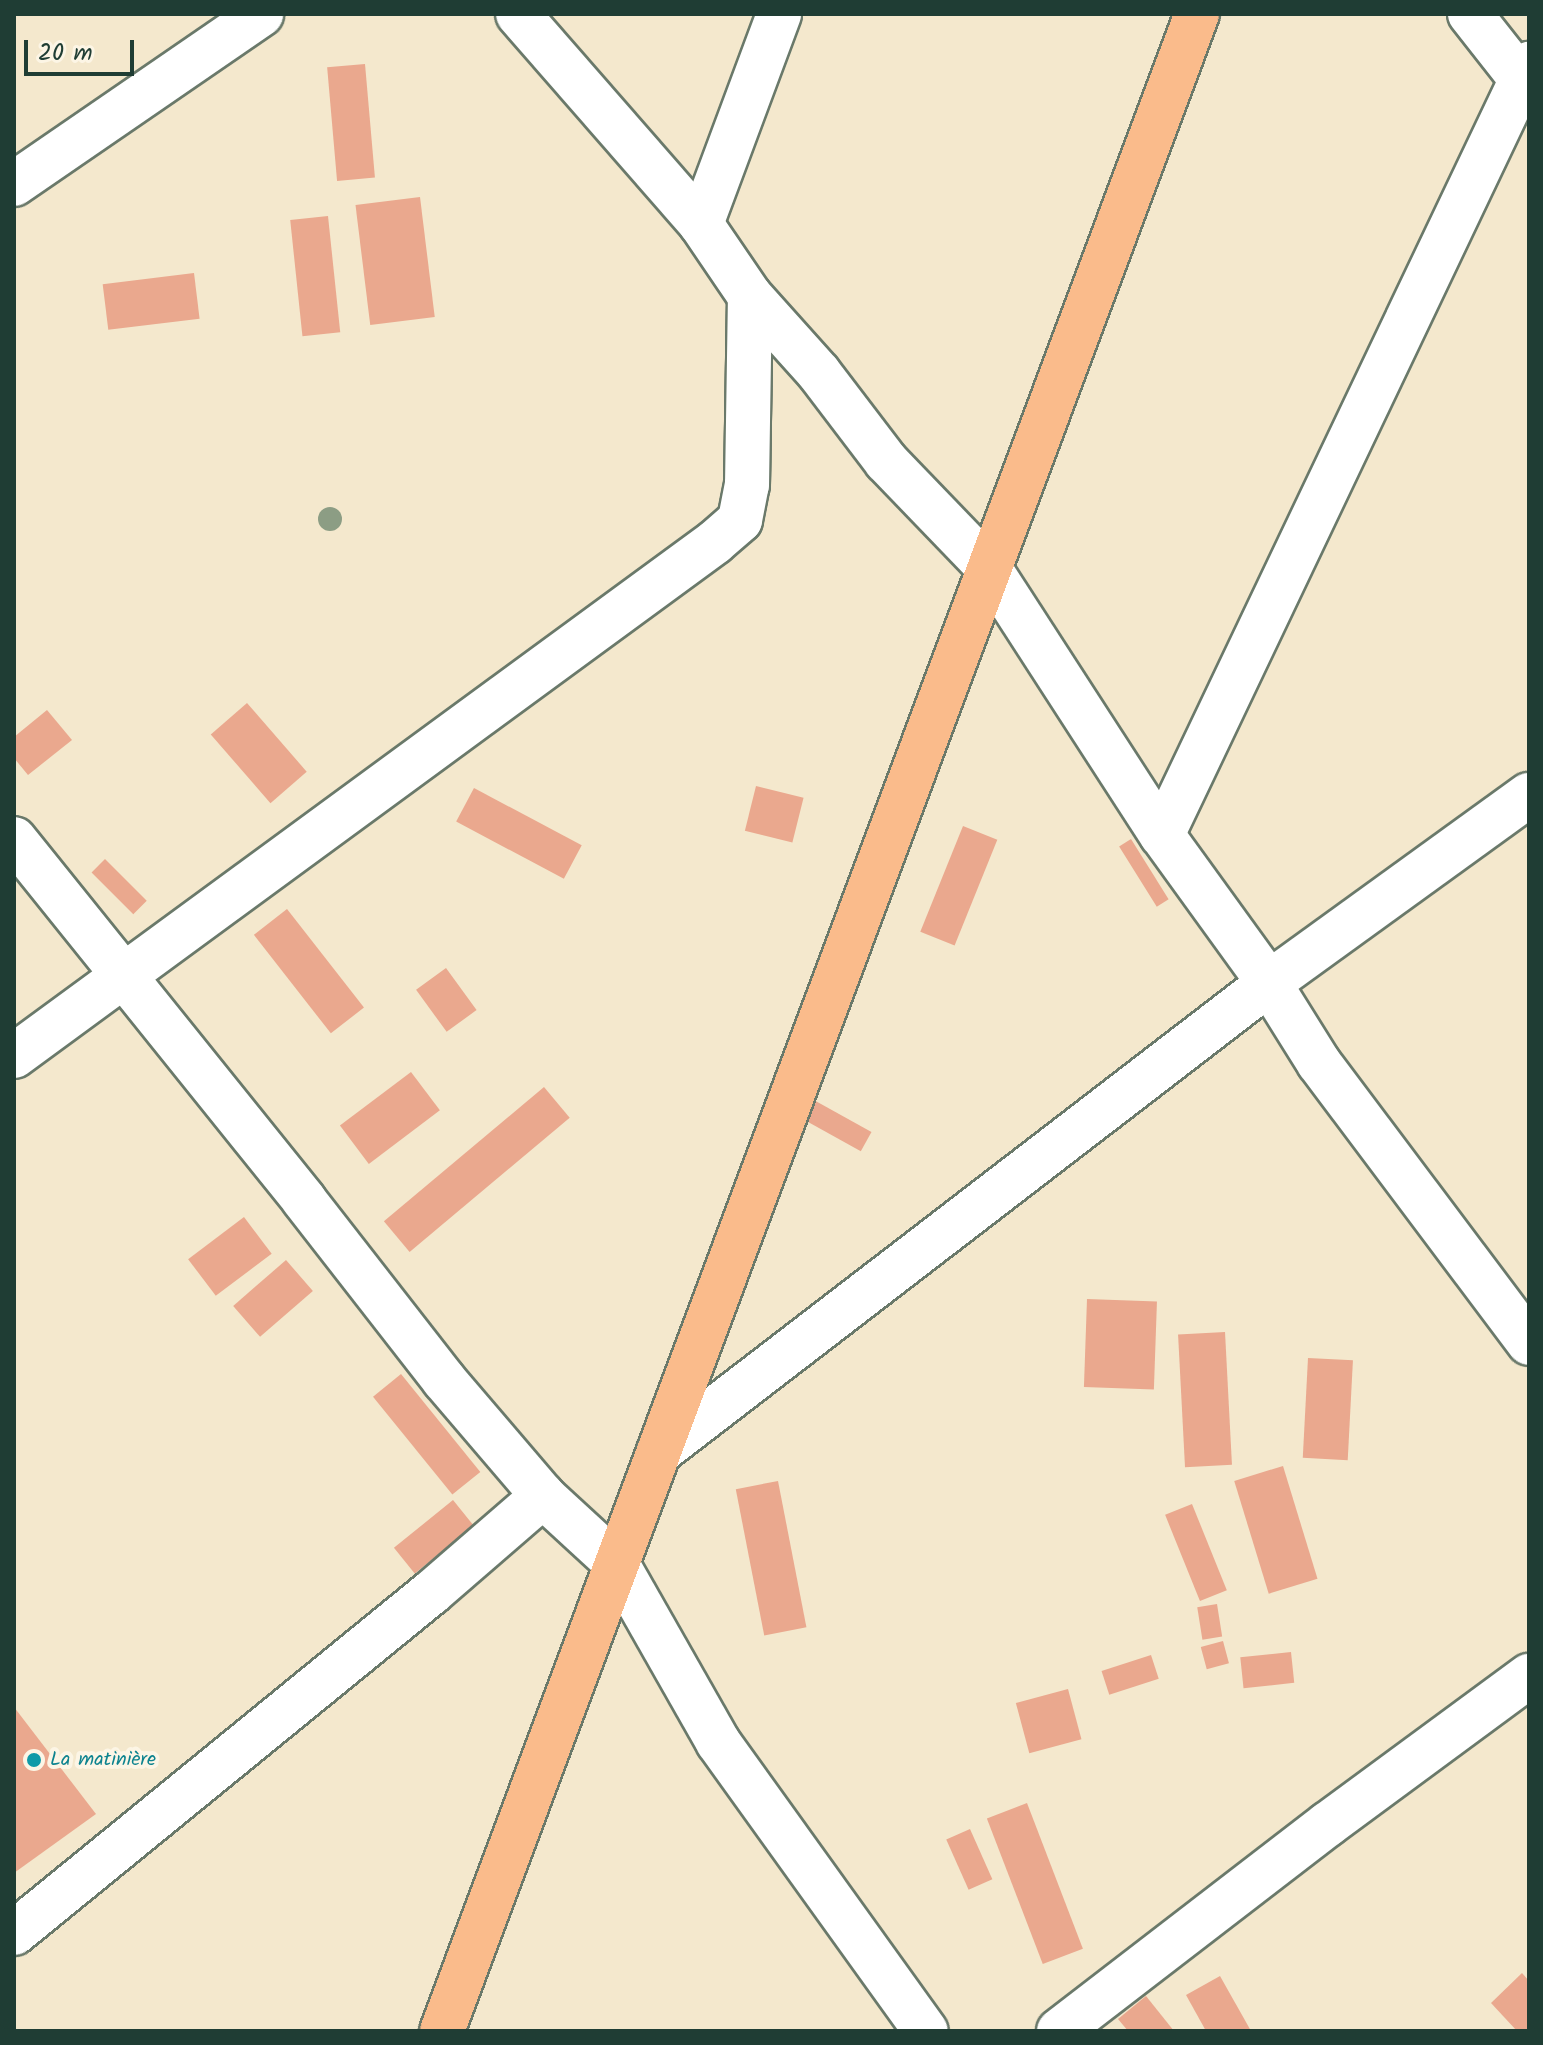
<!DOCTYPE html>
<html>
<head>
<meta charset="utf-8">
<style>
	body { margin:0 }
	#map { position:relative; width:1543px; height:2045px; overflow:hidden; background:#f4e8cd; font-family:Kalam,sans-serif }
	div>[style] { position:absolute }
	.building>* { inset:0; background:#eaa88e; transform-origin:0 0 }
	.roads { filter:drop-shadow(2px 0 #6a796a) drop-shadow(-2px 0 #6a796a) drop-shadow(0 2px #6a796a) drop-shadow(0 -2px #6a796a) }
	.minor>* { height:44px; margin:-22px; padding:0 22px; transform-origin:22px; border-radius:22px; background:#fff }
	.major>* { height:44px; margin:-22px; padding:0 22px; transform-origin:22px; border-radius:22px; background:#fabb8b }
	.trees>* { width:24px; height:24px; margin:-12px; border-radius:50%; background:#8c9d84 }
	.dots>* { width:22px; height:22px; translate:-50% -50%; box-sizing:border-box; border:4px solid #fcf5e5; border-radius:50% }
	span { translate:-50% -50%; white-space:nowrap; text-align:center; line-height:1.15; -webkit-text-stroke:8px #fcf5e5; paint-order:stroke }
	.culture-label { font-size:20px; color:#0d838f }
	.left { translate:0 -50%; text-align:left }
	.frame { position:absolute; inset:0; border:16px solid #1f3d34; pointer-events:none }
	.scale { position:absolute; left:24px; top:40px; width:110px; height:36px; box-sizing:border-box; border:4px solid #1f3d34; border-top:0; padding-left:10px; font-size:24px; line-height:28px; white-space:nowrap; color:#1f3d34; -webkit-text-stroke:6px #fcf5e5; paint-order:stroke }
</style>
</head>
<body>
<div id="map">
	<div class="building">
		<i style="left:365px;top:64px;width:114px;height:38px;rotate:85deg"></i>
		<i style="left:420px;top:197px;width:121px;height:65px;rotate:83deg"></i>
		<i style="left:328px;top:216px;width:117px;height:38px;rotate:84deg"></i>
		<i style="left:194px;top:273px;width:46px;height:92px;rotate:83deg"></i>
		<i style="left:247px;top:703px;width:91px;height:48px;rotate:49deg"></i>
		<i style="clip-path:polygon(47px 710px,72px 740px,28px 775px,14px 758px,14px 737px)"></i>
		<i style="left:756px;top:786px;width:49px;height:46px;rotate:14deg"></i>
		<i style="left:474px;top:788px;width:122px;height:38px;rotate:28deg"></i>
		<i style="left:963px;top:826px;width:37px;height:114px;rotate:22deg"></i>
		<i style="left:1131px;top:839px;width:71px;height:14px;rotate:58deg"></i>
		<i style="left:105px;top:859px;width:59px;height:19px;rotate:45deg"></i>
		<i style="left:287px;top:909px;width:125px;height:42px;rotate:52deg"></i>
		<i style="left:446px;top:968px;width:52px;height:37px;rotate:54deg"></i>
		<i style="left:411px;top:1072px;width:48px;height:89px;rotate:53deg"></i>
		<i style="left:544px;top:1087px;width:40px;height:209px;rotate:50deg"></i>
		<i style="left:812px;top:1099px;width:68px;height:22px;rotate:29deg"></i>
		<i style="left:244px;top:1217px;width:46px;height:70px;rotate:53deg"></i>
		<i style="left:286px;top:1260px;width:41px;height:70px;rotate:49deg"></i>
		<i style="left:1087px;top:1299px;width:70px;height:88px;rotate:2deg"></i>
		<i style="left:1225px;top:1332px;width:133px;height:47px;rotate:87deg"></i>
		<i style="left:1308px;top:1358px;width:45px;height:100px;rotate:3deg"></i>
		<i style="left:401px;top:1374px;width:126px;height:36px;rotate:51deg"></i>
		<i style="left:1283px;top:1466px;width:118px;height:51px;rotate:73deg"></i>
		<i style="left:778px;top:1481px;width:149px;height:43px;rotate:79deg"></i>
		<i style="left:453px;top:1500px;width:33px;height:76px;rotate:51deg"></i>
		<i style="left:1192px;top:1504px;width:93px;height:29px;rotate:68deg"></i>
		<i style="left:1217px;top:1604px;width:33px;height:20px;rotate:81deg"></i>
		<i style="left:1223px;top:1641px;width:23px;height:23px;rotate:75deg"></i>
		<i style="left:1291px;top:1652px;width:31px;height:51px;rotate:84deg"></i>
		<i style="left:1151px;top:1655px;width:25px;height:52px;rotate:72deg"></i>
		<i style="left:1068px;top:1689px;width:52px;height:54px;rotate:75deg"></i>
		<i style="clip-path:polygon(14px 1707px,96px 1814px,14px 1873px)"></i>
		<i style="left:1027px;top:1803px;width:156px;height:43px;rotate:69deg"></i>
		<i style="left:970px;top:1829px;width:55px;height:26px;rotate:66deg"></i>
		<i style="clip-path:polygon(1522px 1973px,1529px 1981px,1529px 2031px,1517px 2031px,1491px 2003px)"></i>
		<i style="clip-path:polygon(1220px 1976px,1251px 2031px,1206px 2031px,1186px 1995px)"></i>
		<i style="clip-path:polygon(1146px 1996px,1174px 2031px,1128px 2031px,1118px 2019px)"></i>
	</div>
	<div class="roads">
		<div class="minor">
			<i style="left:518px;top:14px;width:279px;rotate:48.9deg"></i>
			<i style="left:701px;top:224px;width:87px;rotate:55.8deg"></i>
			<i style="left:750px;top:296px;width:103px;rotate:48.1deg"></i>
			<i style="left:819px;top:373px;width:111px;rotate:52.7deg"></i>
			<i style="left:886px;top:461px;width:149px;rotate:46.1deg"></i>
			<i style="left:989px;top:568px;width:318px;rotate:57.1deg"></i>
			<i style="left:1162px;top:835px;width:183px;rotate:54.1deg"></i>
			<i style="left:1269px;top:983px;width:94px;rotate:58deg"></i>
			<i style="left:1319px;top:1063px;width:350px;rotate:53.1deg"></i>
			<i style="left:1470px;top:14px;width:95px;rotate:51.8deg"></i>
			<i style="left:14px;top:184px;width:300px;rotate:-34.5deg"></i>
			<i style="left:701px;top:224px;width:224px;rotate:-69.6deg"></i>
			<i style="left:1162px;top:835px;width:854px;rotate:-64.55deg"></i>
			<i style="left:14px;top:839px;width:463px;rotate:51.2deg"></i>
			<i style="left:304px;top:1200px;width:228px;rotate:52.1deg"></i>
			<i style="left:444px;top:1380px;width:153px;rotate:49.5deg"></i>
			<i style="left:543px;top:1496px;width:100px;rotate:42.6deg"></i>
			<i style="left:617px;top:1564px;width:205px;rotate:60.4deg"></i>
			<i style="left:718px;top:1742px;width:356px;rotate:54.3deg"></i>
			<i style="left:14px;top:1056px;width:869px;rotate:-36.25deg"></i>
			<i style="left:715px;top:542px;width:33px;rotate:-41deg"></i>
			<i style="left:740px;top:520px;width:36px;rotate:-79deg"></i>
			<i style="left:747px;top:485px;width:189px;rotate:-89.1deg"></i>
			<i style="left:659px;top:1452px;width:769px;rotate:-37.55deg"></i>
			<i style="left:1269px;top:983px;width:321px;rotate:-35.9deg"></i>
			<i style="left:14px;top:1933px;width:539px;rotate:-39.21deg"></i>
			<i style="left:432px;top:1592px;width:147px;rotate:-40.9deg"></i>
			<i style="left:1059px;top:2031px;width:339px;rotate:-37.6deg"></i>
			<i style="left:1328px;top:1824px;width:250px;rotate:-36.4deg"></i>
		</div>
		<div class="major">
			<i style="left:442px;top:2031px;width:2154px;rotate:-69.48deg"></i>
		</div>
	</div>
	<div class="trees">
		<i style="left:330px;top:519px"></i>
	</div>
	<div class="dots">
		<i style="left:34px;top:1760px;background:#0f9aa8"></i>
	</div>
	<div class="culture-label">
		<span class="left" style="left:50px;top:1760px">La matinière</span>
	</div>
	<div class="frame"></div>
	<div class="scale">20 m</div>
</div>
</body>
</html>
